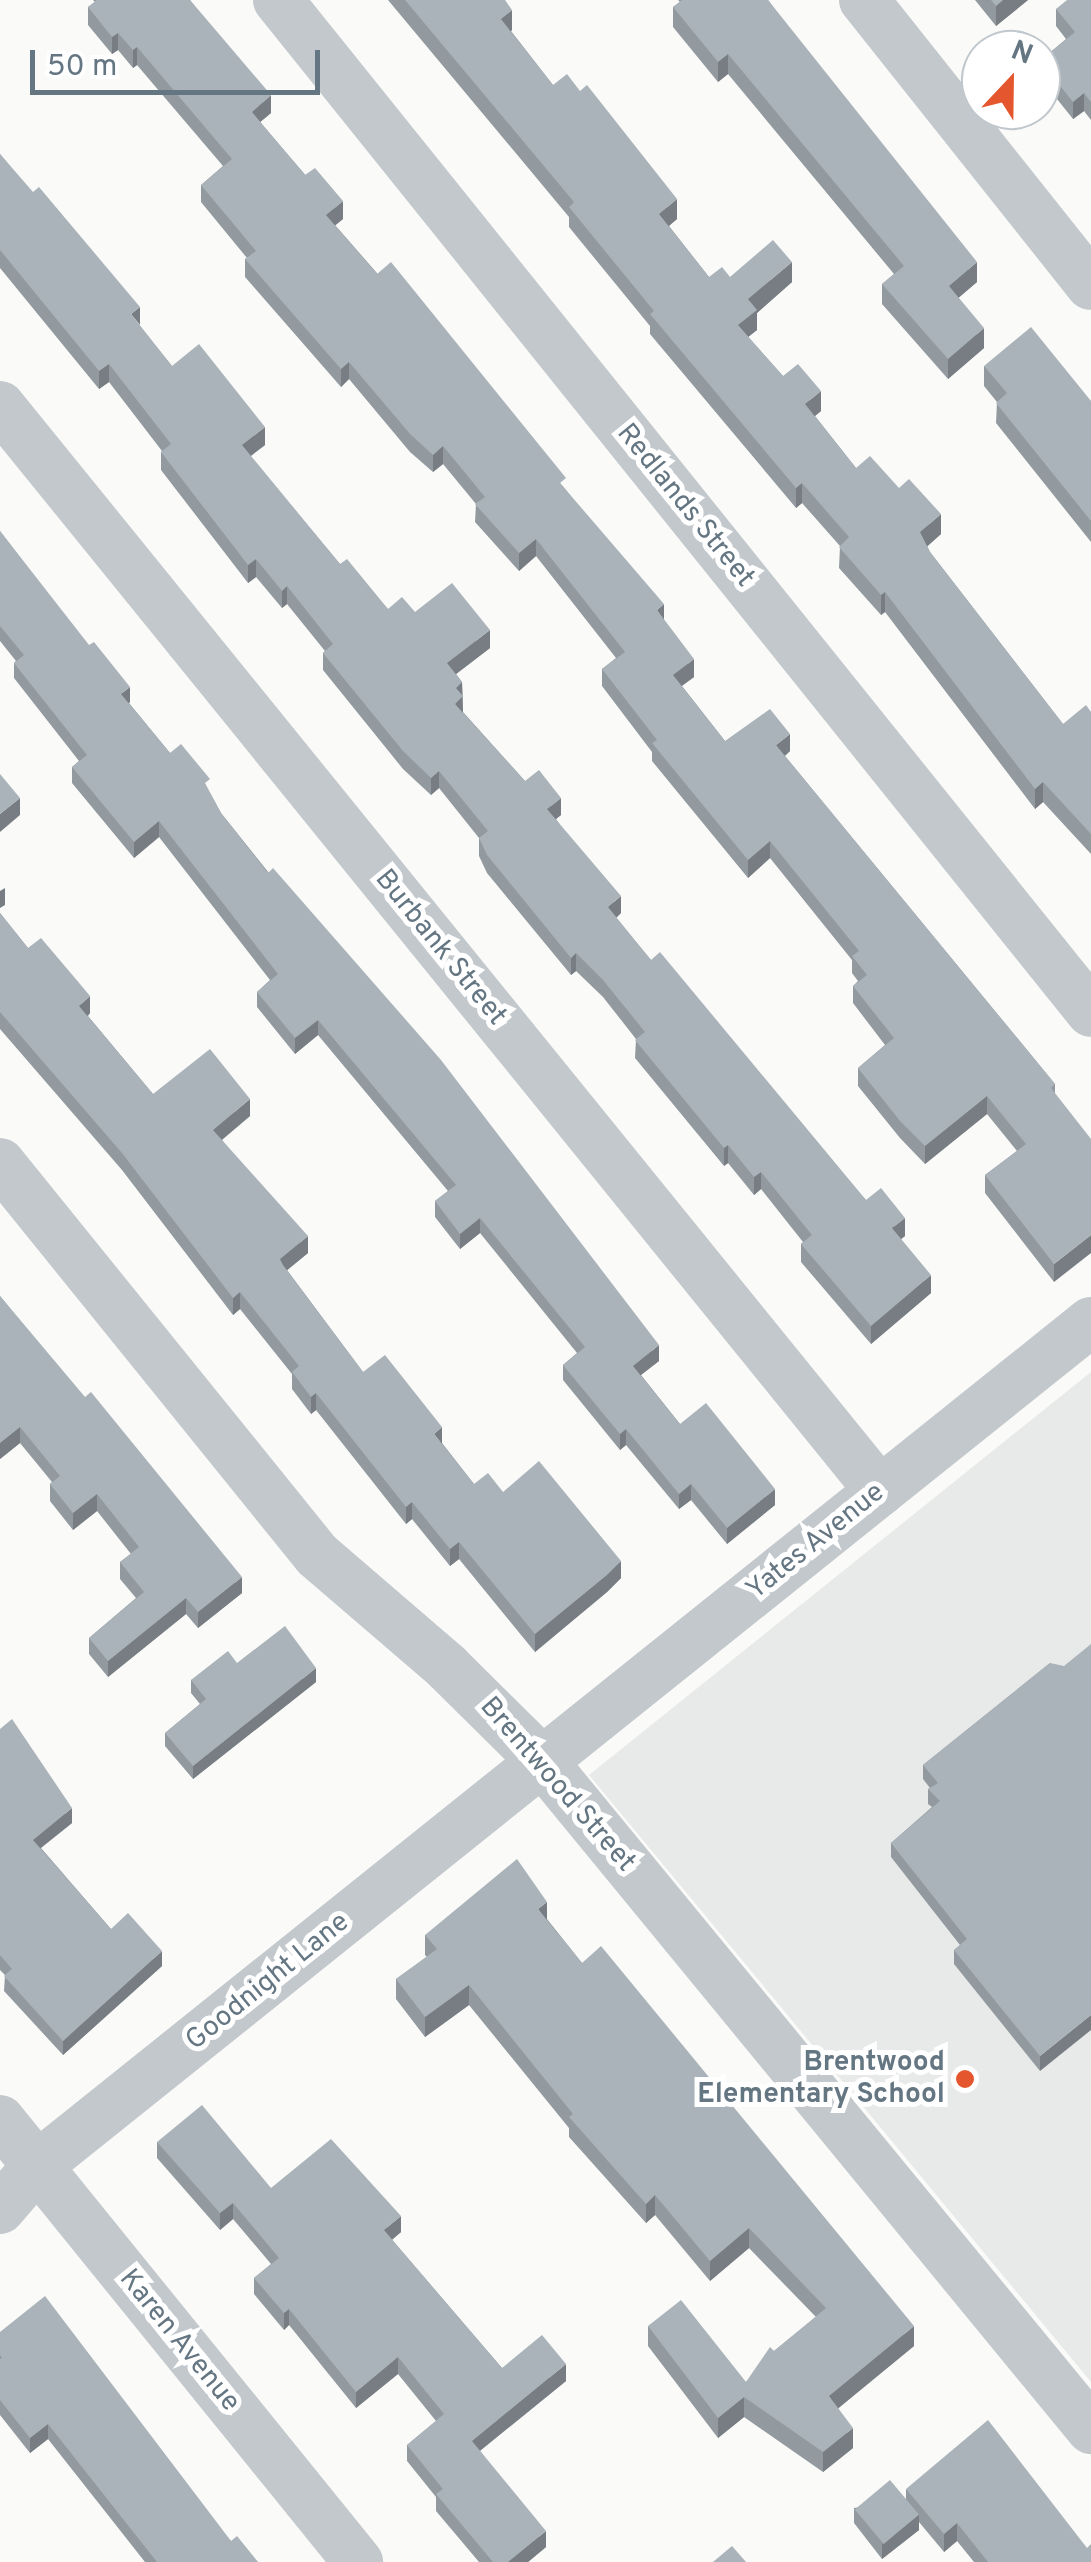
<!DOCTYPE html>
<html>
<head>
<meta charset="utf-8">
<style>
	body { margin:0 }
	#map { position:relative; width:1091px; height:2562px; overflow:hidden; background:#fafaf8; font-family:Overpass,sans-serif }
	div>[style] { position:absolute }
	.built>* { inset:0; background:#e8e9e9 }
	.minor>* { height:50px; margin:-25px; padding:0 25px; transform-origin:25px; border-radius:25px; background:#c3c8cc }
	.wall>* { inset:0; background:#929a9f }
	.shaded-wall>* { inset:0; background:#777d82 }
	.building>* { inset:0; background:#aab3b9; transform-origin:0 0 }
	.dots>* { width:28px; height:28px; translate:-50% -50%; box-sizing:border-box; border:5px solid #fff; border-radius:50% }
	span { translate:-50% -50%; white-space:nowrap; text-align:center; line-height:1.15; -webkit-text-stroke:10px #fff; paint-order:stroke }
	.street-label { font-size:28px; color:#657683 }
	.poi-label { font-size:28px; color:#657683; font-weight:700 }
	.right { translate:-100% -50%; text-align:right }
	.north { position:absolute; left:961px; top:30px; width:100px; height:100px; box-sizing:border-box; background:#fff; border:2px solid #c1c8cd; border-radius:50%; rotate:22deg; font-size:28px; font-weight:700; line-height:40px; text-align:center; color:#657683 }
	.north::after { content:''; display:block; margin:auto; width:35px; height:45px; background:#e4572e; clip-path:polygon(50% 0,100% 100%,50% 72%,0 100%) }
	.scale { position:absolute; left:30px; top:50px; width:290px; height:45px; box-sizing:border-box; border:5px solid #657683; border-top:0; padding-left:12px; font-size:30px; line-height:35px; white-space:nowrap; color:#657683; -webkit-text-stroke:8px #fff; paint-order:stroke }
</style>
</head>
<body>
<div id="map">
	<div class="built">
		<i style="clip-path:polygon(1091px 1372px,1091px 2382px,589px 1775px)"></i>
	</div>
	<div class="minor">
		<i style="left:278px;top:0;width:1298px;rotate:51.22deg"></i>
		<i style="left:864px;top:0;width:364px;rotate:51.5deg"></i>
		<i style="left:0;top:406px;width:1397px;rotate:50.96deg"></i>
		<i style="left:0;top:1163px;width:504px;rotate:51.04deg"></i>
		<i style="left:317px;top:1555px;width:172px;rotate:40.7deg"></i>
		<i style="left:447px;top:1667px;width:134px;rotate:44.7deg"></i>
		<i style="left:542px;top:1761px;width:865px;rotate:50.58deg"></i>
		<i style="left:0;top:2120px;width:569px;rotate:50.99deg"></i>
		<i style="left:0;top:2209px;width:57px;rotate:-49.3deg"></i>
		<i style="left:37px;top:2166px;width:1350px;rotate:-38.69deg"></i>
	</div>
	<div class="wall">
		<i style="clip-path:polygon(93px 0,190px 0,271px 113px,260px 122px,343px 219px,335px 225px,566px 490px,664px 620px,694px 677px,682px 686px,725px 741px,790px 751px,785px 756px,1055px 1084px,1054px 1282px,985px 1193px,985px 1175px,1017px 1151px,987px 1114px,925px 1164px,900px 1138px,858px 1086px,858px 1068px,885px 1045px,853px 1003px,853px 986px,858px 981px,852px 973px,852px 960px,770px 858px,748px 878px,652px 761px,652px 752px,602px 686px,602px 669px,616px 658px,536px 556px,519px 571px,475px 522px,476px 504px,443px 464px,433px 472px,410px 452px,349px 379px,341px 387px,245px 277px,245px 259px,247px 258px,201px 202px,201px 185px,223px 166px,137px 65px,133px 68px,118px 50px,112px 54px,88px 25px,88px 7px,95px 2px)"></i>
		<i style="clip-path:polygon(388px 0,505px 0,512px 30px,511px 31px,553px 85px,677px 219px,669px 226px,709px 277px,730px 277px,792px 282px,757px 313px,757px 330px,748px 337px,783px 376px,821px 411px,815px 416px,856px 468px,941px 534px,927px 546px,930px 552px,1063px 724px,1091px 712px,1091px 854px,1043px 802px,1035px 809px,885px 612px,881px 615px,839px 568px,840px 546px,802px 503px,796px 508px,650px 334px,650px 326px,569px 227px,569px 217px)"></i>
		<i style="clip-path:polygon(678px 0,768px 0,977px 282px,958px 298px,984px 348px,948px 379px,882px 304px,882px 284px,894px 274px,728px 74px,718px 82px,673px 27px,673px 7px,680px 2px)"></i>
		<i style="clip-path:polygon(975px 0,1028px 0,996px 26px)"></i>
		<i style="clip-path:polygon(1091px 0,1091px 120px,1084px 111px,1073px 119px,1041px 79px,1041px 60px,1066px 39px,1056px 26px,1056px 9px)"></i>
		<i style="clip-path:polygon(0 154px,172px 366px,265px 445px,250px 456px,340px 564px,388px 609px,415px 612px,490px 648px,456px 674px,462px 682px,463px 712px,525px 781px,561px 815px,556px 819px,621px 913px,616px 918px,651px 960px,866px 1200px,905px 1236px,901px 1239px,931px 1293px,871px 1344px,801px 1262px,801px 1244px,803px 1242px,761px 1189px,754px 1195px,728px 1163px,724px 1166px,635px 1058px,636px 1039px,603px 997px,576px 971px,571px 975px,487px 873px,479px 856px,479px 838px,439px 788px,431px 795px,403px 769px,323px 670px,323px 653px,325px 651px,287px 604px,282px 608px,256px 577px,248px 583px,161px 470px,161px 452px,162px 451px,109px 382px,99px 389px,0 268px)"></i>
		<i style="clip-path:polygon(984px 366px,1091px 401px,1091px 542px,996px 423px,997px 402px,984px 386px)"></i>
		<i style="clip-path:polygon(0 531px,130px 702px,129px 703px,170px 753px,210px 793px,221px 813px,659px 1361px,641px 1375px,680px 1424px,775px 1505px,727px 1544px,691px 1500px,679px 1509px,626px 1445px,620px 1450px,563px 1380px,563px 1365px,577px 1353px,480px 1233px,460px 1249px,435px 1217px,435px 1201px,448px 1191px,318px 1035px,295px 1054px,257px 1007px,257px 992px,270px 980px,159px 837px,134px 858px,72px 783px,72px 767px,79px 761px,14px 678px,14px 663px,16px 661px,0 641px)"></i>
		<i style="clip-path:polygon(0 913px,28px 948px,90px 1013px,88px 1016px,153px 1094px,250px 1116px,222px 1140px,308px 1253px,287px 1270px,363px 1372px,442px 1443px,474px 1484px,503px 1492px,621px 1578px,607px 1592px,535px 1652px,459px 1559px,450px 1566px,412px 1519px,406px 1524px,316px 1410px,311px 1414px,292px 1389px,292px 1374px,240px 1309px,233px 1315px,122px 1170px,0 1029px)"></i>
		<i style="clip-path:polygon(0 1296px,242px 1593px,198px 1628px,186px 1614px,108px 1677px,89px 1654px,89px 1638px,136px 1598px,120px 1579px,120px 1562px,131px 1554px,97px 1511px,73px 1530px,50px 1501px,50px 1484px,52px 1482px,20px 1443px,0 1459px)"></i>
		<i style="clip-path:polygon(237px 1663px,316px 1682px,193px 1779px,165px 1746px,165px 1733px,200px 1704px,191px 1693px,191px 1680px)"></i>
		<i style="clip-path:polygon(1050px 1663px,1040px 2071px,954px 1964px,954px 1950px,960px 1945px,891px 1857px,891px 1843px,932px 1807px,928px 1804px,928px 1789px,930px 1788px,923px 1779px,923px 1765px)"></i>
		<i style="clip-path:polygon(0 1729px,72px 1823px,41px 1848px,111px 1929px,162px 1966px,63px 2055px,4px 1991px,5px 1975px,0 1970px)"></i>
		<i style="clip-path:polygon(547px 1919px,582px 1963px,914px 2346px,838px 2408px,853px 2448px,823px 2472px,744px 2417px,718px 2438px,648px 2346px,648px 2326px,746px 2382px,774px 2351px,816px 2317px,749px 2248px,710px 2281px,655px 2215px,646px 2223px,569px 2137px,569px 2128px,469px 2005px,425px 2037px,396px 1999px,396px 1979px,427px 1957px,425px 1955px,425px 1935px)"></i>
		<i style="clip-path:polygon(157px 2142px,271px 2188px,401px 2232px,392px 2240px,502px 2368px,566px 2381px,480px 2451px,546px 2547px,528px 2562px,479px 2562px,436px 2511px,436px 2497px,407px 2461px,407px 2445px,436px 2421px,398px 2374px,356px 2408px,289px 2325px,284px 2330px,254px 2294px,254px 2278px,271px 2264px,233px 2219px,220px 2230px,157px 2158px)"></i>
		<i style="clip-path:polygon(0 2332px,231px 2541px,258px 2562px,145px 2562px,48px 2439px,30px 2453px,0 2415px)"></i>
		<i style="clip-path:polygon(906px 2489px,1091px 2562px,974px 2562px,957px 2541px,944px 2552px,919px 2522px,919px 2530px,882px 2559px,854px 2523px,854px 2508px,906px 2500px)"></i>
	</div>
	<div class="shaded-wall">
		<i style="clip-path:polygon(1003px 0,1028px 0,996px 26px,996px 6px)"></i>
		<i style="clip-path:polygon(512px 10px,512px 30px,501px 39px,501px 19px)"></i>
		<i style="clip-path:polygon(118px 33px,118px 50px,112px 54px,112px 37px)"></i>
		<i style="clip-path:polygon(137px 47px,137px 65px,133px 68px,133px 50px)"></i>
		<i style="clip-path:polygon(728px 54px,728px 74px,718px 82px,718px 62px)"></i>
		<i style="clip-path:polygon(1084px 93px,1084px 111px,1073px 119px,1073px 102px)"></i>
		<i style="clip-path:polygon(271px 95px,271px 113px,252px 129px,252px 112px)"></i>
		<i style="clip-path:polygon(677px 199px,677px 219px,659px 234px,659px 214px)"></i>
		<i style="clip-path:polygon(343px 201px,343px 219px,326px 233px,326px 215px)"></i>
		<i style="clip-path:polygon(792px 262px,792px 282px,757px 313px,757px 330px,738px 345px,738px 325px,748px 299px)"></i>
		<i style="clip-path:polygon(977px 262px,977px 282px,949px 306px,949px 286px)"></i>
		<i style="clip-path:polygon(140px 307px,140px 325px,131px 314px)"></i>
		<i style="clip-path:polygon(984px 328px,984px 348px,948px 379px,948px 359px)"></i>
		<i style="clip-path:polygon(349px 362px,349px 379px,341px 387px,341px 369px)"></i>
		<i style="clip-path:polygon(109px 364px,109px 382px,99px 389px,99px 371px)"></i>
		<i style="clip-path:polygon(821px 391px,821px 411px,805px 424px,805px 404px)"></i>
		<i style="clip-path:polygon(265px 427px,265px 445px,242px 463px,242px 445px)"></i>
		<i style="clip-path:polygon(443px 446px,443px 464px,433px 472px,433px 455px)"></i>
		<i style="clip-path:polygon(802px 483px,802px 503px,796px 508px,796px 488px)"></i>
		<i style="clip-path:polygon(941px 514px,941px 534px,920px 553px,920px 532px)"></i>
		<i style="clip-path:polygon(536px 539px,536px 556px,519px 571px,519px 553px)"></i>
		<i style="clip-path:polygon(256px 559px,256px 577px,248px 583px,248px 565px)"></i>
		<i style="clip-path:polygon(287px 586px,287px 604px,282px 608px,282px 591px)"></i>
		<i style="clip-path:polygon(885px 592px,885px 612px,881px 615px,881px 595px)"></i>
		<i style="clip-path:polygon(664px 604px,664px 622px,657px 610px)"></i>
		<i style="clip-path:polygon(490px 630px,490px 648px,447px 681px,447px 663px)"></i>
		<i style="clip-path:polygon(694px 659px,694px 677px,673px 692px,673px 675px)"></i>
		<i style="clip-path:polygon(462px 682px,463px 714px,455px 721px,456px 688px)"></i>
		<i style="clip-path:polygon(130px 687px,130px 702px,121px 709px,121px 694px)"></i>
		<i style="clip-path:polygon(790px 734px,790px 751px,776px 763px,776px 745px)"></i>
		<i style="clip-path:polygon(439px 771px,439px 788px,431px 795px,431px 778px)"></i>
		<i style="clip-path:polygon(1043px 782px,1043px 802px,1035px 809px,1035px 789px)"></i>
		<i style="clip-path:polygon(20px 798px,20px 815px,0 832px,0 814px)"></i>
		<i style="clip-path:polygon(561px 798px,561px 815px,547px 826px,547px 809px)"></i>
		<i style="clip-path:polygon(159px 821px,159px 837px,134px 858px,134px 842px)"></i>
		<i style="clip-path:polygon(770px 841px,770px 858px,748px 878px,748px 860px)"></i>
		<i style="clip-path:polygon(5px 888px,5px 905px,0 908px,0 891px)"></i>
		<i style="clip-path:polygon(621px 896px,621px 913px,608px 925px,608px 907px)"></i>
		<i style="clip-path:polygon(576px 953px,576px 971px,571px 975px,571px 958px)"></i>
		<i style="clip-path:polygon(90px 996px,90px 1013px,79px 1023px,79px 1006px)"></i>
		<i style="clip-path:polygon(318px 1020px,318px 1035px,295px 1054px,295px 1038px)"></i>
		<i style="clip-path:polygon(987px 1096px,987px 1114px,925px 1164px,925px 1146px)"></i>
		<i style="clip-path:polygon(250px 1099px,250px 1116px,213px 1147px,213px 1130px)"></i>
		<i style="clip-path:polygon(728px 1145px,728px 1163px,724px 1166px,724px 1148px)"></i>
		<i style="clip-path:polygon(761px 1172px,761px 1189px,754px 1195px,754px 1177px)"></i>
		<i style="clip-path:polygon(480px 1218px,480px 1233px,460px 1249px,460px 1234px)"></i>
		<i style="clip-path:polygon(905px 1218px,905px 1236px,892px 1246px,892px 1228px)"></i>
		<i style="clip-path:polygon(1091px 1235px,1091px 1253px,1054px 1282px,1054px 1264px)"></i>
		<i style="clip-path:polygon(308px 1236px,308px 1253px,280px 1276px,280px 1259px)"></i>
		<i style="clip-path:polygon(931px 1275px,931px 1293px,871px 1344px,871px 1326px)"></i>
		<i style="clip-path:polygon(240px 1292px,240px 1309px,233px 1315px,233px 1298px)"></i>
		<i style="clip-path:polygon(659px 1345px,659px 1361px,633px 1381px,633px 1366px)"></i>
		<i style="clip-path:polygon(316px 1393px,316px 1410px,311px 1414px,311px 1397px)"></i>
		<i style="clip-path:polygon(20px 1427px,20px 1443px,0 1459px,0 1443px)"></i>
		<i style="clip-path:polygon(442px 1427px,442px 1444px,434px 1434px)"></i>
		<i style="clip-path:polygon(626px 1429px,626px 1445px,620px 1450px,620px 1434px)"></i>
		<i style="clip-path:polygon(691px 1484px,691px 1500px,679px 1509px,679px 1494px)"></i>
		<i style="clip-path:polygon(775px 1489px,775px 1505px,727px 1544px,727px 1528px)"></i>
		<i style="clip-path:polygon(97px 1494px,97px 1511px,73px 1530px,73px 1513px)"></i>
		<i style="clip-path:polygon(412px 1502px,412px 1519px,406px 1524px,406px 1507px)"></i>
		<i style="clip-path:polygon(459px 1542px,459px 1559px,450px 1566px,450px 1549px)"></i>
		<i style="clip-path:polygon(621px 1561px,621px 1578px,607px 1592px,535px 1652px,535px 1634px)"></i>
		<i style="clip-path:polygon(242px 1577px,242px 1593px,198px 1628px,198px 1612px)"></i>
		<i style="clip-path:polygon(186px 1598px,186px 1614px,108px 1677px,108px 1661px)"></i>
		<i style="clip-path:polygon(316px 1668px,316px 1682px,193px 1779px,193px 1766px)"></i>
		<i style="clip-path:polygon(72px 1808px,72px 1823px,33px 1854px,33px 1840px)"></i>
		<i style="clip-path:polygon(547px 1902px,547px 1922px,538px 1909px)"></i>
		<i style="clip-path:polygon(162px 1951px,162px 1966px,63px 2055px,63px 2041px)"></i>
		<i style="clip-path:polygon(469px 1985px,469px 2005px,425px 2037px,425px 2017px)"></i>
		<i style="clip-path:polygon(1091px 2015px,1091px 2030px,1040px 2071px,1040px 2056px)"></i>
		<i style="clip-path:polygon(655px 2195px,655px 2215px,646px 2223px,646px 2204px)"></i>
		<i style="clip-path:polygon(233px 2203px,233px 2219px,220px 2230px,220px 2213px)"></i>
		<i style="clip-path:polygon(401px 2216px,401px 2232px,384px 2246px,384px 2230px)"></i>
		<i style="clip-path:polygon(749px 2228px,749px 2248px,710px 2281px,710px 2261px)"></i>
		<i style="clip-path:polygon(289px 2309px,289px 2325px,284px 2330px,284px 2313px)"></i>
		<i style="clip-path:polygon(914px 2326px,914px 2346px,829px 2416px,829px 2396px)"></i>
		<i style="clip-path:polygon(398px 2357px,398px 2374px,356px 2408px,356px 2392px)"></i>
		<i style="clip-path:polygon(566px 2364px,566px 2381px,472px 2457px,472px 2441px)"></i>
		<i style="clip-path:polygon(744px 2397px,744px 2417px,718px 2438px,718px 2418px)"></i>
		<i style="clip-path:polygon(48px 2424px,48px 2439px,30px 2453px,30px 2438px)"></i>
		<i style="clip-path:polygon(853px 2428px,853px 2448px,823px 2472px,823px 2452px)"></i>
		<i style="clip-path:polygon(919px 2515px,919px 2530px,882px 2559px,882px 2544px)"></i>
		<i style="clip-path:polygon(957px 2523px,957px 2541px,944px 2552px,944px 2534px)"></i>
		<i style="clip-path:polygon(546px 2531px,546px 2547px,528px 2562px,508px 2562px)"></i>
	</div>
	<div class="building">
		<i style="clip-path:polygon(97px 0,190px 0,271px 95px,252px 112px,305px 175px,315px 168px,343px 201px,326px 215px,377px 274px,391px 262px,566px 478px,560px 483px,664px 604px,657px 610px,694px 659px,673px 675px,725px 741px,770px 709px,790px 734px,776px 745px,1055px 1084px,1051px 1088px,1091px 1139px,1091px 1235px,1054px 1264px,985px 1175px,1026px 1144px,987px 1096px,925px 1146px,900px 1121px,858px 1068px,894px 1038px,853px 986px,867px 975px,852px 956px,859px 951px,770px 841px,748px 860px,652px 743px,657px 740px,602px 669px,625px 652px,536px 539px,519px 553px,475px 504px,485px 497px,443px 446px,433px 455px,410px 434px,349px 362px,341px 369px,245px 259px,256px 251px,201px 185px,232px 159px,137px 47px,133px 50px,118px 33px,112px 37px,88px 7px)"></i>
		<i style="clip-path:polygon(405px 0,505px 0,512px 10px,501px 19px,553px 85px,567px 74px,580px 91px,587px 85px,677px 199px,659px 214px,709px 277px,722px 267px,730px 277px,773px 240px,792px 262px,748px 299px,757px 310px,738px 325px,783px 376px,798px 364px,821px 391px,805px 404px,856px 468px,870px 456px,899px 488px,909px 479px,941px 514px,920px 532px,930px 552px,1063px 724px,1086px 705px,1091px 712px,1091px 834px,1043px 782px,1035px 789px,885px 592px,881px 595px,839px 547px,849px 537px,802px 483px,796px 488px,650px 314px,654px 311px,569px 207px,574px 202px)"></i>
		<i style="clip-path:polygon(682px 0,768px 0,977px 262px,949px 286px,984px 328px,948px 359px,882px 284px,904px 266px,728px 54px,718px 62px,673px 7px)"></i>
		<i style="clip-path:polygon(991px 0,1003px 0,996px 6px)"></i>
		<i style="clip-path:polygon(1067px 0,1091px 0,1091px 102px,1084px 93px,1073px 102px,1041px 62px,1041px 60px,1075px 32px,1056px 9px)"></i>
		<i style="clip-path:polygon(0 154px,33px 192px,39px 187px,140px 307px,131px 314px,172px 366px,199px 344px,265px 427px,242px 445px,340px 564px,347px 559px,388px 609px,402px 597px,415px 612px,452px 583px,490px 630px,447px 663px,462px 682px,456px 688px,463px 696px,455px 704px,525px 781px,539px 770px,561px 798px,547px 809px,621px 896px,608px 907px,651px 960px,660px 952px,866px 1200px,881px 1188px,905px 1218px,892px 1228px,931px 1275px,871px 1326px,801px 1244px,812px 1235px,761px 1172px,754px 1177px,728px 1145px,724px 1148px,635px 1040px,645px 1032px,603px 980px,576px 953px,571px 958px,487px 855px,479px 838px,488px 831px,439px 771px,431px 778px,403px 751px,323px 653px,333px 644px,287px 586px,282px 591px,256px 559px,248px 565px,161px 452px,171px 444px,109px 364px,99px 371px,0 250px)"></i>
		<i style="clip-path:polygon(1031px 327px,1091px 401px,1091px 521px,996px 403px,1007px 393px,984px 366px)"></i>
		<i style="clip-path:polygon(0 531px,89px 645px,94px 642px,130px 687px,121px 694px,170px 753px,181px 744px,210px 779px,205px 783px,221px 813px,268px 873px,273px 868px,441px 1060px,659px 1345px,633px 1366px,680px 1424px,706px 1403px,775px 1489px,727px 1528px,691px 1484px,679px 1494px,626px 1429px,620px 1434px,563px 1365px,585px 1347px,480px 1218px,460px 1234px,435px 1201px,456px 1185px,318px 1020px,295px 1038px,257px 992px,278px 974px,159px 821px,134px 842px,72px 767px,87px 755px,14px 663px,24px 655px,0 626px)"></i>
		<i style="clip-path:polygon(0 774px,20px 798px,0 814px)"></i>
		<i style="clip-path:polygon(0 913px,28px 948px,41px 938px,80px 984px,90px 996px,79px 1006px,153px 1094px,210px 1049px,250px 1099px,213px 1130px,308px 1236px,280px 1259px,283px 1265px,363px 1372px,385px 1355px,442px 1427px,434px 1434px,474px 1484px,488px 1473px,503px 1492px,539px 1461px,621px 1561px,607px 1575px,535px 1634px,459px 1542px,450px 1549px,412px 1502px,406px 1507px,316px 1393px,311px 1397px,292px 1372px,299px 1366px,240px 1292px,233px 1298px,122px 1153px,0 1012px)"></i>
		<i style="clip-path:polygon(0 1296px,85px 1397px,91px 1392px,242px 1577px,198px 1612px,186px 1598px,108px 1661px,89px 1638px,144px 1592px,120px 1562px,139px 1547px,97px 1494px,73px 1513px,50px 1484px,60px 1476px,20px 1427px,0 1443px)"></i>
		<i style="clip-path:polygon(285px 1626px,316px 1668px,193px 1766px,165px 1733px,206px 1699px,191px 1680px,228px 1651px,237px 1663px)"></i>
		<i style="clip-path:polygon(1091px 1644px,1091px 2015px,1040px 2056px,954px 1950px,967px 1939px,891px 1843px,940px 1801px,928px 1789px,938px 1783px,923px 1765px,1050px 1663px,1064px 1666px)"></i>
		<i style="clip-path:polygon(12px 1719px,72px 1808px,33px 1840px,111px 1929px,128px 1913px,162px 1951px,63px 2041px,4px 1976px,12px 1969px,0 1955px,0 1729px)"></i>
		<i style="clip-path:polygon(517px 1859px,547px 1902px,538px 1909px,582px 1963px,601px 1946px,914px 2326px,829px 2396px,853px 2428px,823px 2452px,744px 2397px,718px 2418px,648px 2326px,681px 2300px,746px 2382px,770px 2347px,774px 2351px,826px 2308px,749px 2228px,710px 2261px,655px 2195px,646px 2204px,569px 2117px,573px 2114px,469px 1985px,425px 2017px,396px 1979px,437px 1949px,425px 1935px)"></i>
		<i style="clip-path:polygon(202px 2105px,271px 2188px,331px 2139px,401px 2216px,384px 2230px,502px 2368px,542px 2335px,566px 2364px,472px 2441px,546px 2531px,508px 2562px,493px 2562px,436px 2494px,443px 2489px,407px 2445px,444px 2414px,398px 2357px,356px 2392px,289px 2309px,284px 2313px,254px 2278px,279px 2258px,233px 2203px,220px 2213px,157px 2142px)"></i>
		<i style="clip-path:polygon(45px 2296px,231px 2541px,237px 2536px,258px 2562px,157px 2562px,48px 2424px,30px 2438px,0 2400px,0 2359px,2px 2358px,0 2355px,0 2332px)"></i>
		<i style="clip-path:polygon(988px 2420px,1087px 2548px,1091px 2544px,1091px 2562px,988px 2562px,957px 2523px,944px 2534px,906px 2489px)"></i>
		<i style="left:890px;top:2480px;width:45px;height:46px;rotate:50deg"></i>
		<i style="clip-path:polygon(732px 2546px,746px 2562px,713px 2562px)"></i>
	</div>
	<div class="dots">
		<i style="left:965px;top:2079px;background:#e4572e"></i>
	</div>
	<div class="street-label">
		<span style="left:685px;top:506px;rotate:51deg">Redlands Street</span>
		<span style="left:440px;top:948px;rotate:51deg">Burbank Street</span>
		<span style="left:816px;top:1542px;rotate:-39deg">Yates Avenue</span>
		<span style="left:557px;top:1785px;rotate:49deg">Brentwood Street</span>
		<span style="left:268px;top:1982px;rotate:-39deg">Goodnight Lane</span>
		<span style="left:179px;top:2341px;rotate:51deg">Karen Avenue</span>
	</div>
	<div class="poi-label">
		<span class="right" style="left:945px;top:2079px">Brentwood<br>Elementary School</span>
	</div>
	<div class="north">N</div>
	<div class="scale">50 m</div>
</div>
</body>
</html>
